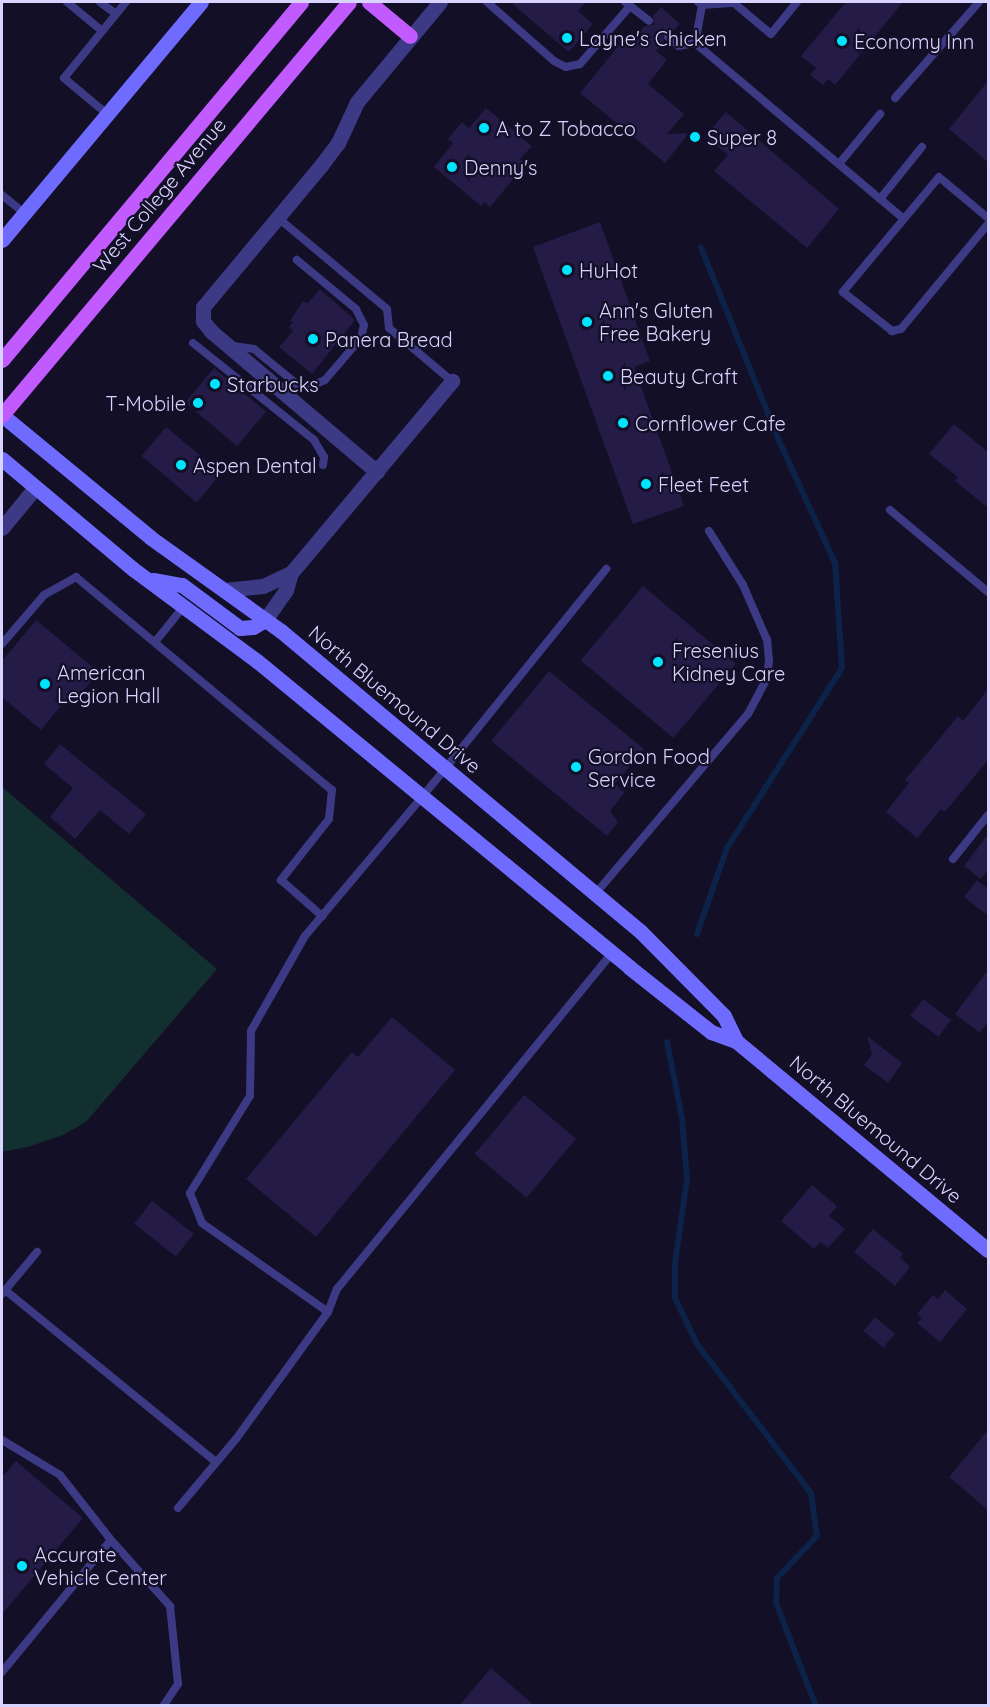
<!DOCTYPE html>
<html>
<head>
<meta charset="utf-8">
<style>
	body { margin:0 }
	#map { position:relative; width:990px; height:1707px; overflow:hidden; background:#130f26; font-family:Quicksand,sans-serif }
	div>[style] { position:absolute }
	.green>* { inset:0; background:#12302f }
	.stream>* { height:6px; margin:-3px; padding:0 3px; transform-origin:3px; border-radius:3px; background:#0c2248 }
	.building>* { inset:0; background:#241b47; transform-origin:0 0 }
	.lane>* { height:8px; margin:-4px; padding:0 4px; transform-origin:4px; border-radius:4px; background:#3d3a85 }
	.street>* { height:15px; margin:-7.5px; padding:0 7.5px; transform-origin:7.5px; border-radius:7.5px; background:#3d3a85 }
	.secondary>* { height:15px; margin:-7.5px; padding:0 7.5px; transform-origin:7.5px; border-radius:7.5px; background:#6f6bff }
	.primary>* { height:15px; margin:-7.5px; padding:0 7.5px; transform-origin:7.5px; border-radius:7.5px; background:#c25bff }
	.dots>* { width:16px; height:16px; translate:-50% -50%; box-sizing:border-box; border:3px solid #130f26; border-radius:50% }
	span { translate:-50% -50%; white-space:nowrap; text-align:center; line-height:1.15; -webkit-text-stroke:4.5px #130f26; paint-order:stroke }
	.poi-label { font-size:20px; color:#d9d4ff }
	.left { translate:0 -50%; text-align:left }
	.right { translate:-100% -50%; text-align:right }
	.street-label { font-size:20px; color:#d9d4ff }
	.frame { position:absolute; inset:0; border:3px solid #d9d4ff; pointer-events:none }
</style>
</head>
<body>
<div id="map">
	<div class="green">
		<i style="clip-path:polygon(2px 787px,217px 969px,86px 1122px,63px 1135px,31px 1146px,8px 1151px,2px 1151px)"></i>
	</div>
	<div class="stream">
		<i style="left:697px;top:934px;width:91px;rotate:-70.8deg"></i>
		<i style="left:727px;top:848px;width:214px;rotate:-57.4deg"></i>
		<i style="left:842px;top:668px;width:105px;rotate:-93.8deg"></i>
		<i style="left:835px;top:563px;width:132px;rotate:-114.6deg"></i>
		<i style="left:780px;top:443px;width:211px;rotate:-112deg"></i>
		<i style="left:667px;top:1042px;width:77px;rotate:78.8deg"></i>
		<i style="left:682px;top:1118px;width:61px;rotate:85.3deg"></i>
		<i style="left:687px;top:1179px;width:85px;rotate:98.1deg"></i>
		<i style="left:675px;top:1263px;width:35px;rotate:90deg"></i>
		<i style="left:675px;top:1298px;width:51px;rotate:64.4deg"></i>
		<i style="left:697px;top:1344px;width:188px;rotate:52.6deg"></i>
		<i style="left:811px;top:1493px;width:43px;rotate:82.1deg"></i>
		<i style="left:817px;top:1536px;width:58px;rotate:133.6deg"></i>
		<i style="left:777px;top:1578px;width:25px;rotate:92deg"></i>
		<i style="left:776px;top:1603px;width:110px;rotate:68.8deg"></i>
	</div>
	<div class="building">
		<i style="clip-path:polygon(510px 2px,586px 2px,578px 11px,593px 24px,569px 52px)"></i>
		<i style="clip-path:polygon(846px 2px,903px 2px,835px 85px,828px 79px,823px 85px,810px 75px,816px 68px,801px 56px)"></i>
		<i style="clip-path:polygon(661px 7px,680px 24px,672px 32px,666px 31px,663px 33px,664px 42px,656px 51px,667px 60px,648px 84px,684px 114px,667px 134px,689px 133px,665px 163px,580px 93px,620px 44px,623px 46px,645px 26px,654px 25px,653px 16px)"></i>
		<i style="clip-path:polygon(988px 81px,988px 162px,949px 129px)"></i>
		<i style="clip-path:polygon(486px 108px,532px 146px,520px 159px,526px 164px,490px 207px,484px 202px,481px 206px,434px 167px,453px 143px,448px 139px,462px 122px,469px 128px)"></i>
		<i style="clip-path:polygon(726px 112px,839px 209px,807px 248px,714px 171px,728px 155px,705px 136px)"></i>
		<i style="clip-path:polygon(600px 222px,650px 361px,634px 367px,684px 506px,633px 524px,533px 247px)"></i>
		<i style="clip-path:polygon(320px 289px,355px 320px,312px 374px,279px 347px,293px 331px,289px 327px,293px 322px,290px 321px,303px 301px,308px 303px)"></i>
		<i style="left:214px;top:368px;width:68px;height:45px;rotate:40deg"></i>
		<i style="clip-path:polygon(954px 424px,988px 452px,988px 508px,955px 481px,958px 477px,929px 454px)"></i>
		<i style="left:166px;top:427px;width:72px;height:38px;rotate:40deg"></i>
		<i style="left:643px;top:586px;width:121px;height:97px;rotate:40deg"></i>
		<i style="clip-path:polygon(36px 620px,99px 672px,71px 705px,65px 701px,41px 730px,2px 697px,2px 661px)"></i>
		<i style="clip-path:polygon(549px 671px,644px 749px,615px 784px,625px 792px,610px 811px,618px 822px,607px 836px,491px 741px)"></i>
		<i style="clip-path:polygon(988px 689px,988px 760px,945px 812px,941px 809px,917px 838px,886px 812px,909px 783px,905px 780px,958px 716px,963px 721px)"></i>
		<i style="clip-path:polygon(60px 744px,146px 814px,129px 834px,100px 810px,75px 839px,50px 817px,73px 788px,44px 764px)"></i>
		<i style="clip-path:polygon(988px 834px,988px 869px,981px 879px,964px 866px)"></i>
		<i style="clip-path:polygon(977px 880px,988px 889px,988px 916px,964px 897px)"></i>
		<i style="clip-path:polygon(988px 970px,988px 1021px,980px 1033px,955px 1014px)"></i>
		<i style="left:923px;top:999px;width:35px;height:21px;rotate:37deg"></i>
		<i style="clip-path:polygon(392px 1017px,455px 1070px,316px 1237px,246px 1179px,352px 1052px,358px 1057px)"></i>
		<i style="clip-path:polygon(867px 1036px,902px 1063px,888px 1083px,864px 1065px,872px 1054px)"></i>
		<i style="left:524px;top:1095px;width:68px;height:77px;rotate:40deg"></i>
		<i style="clip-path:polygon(812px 1185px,837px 1206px,829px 1216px,845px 1229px,828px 1248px,820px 1242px,814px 1249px,781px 1221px)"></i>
		<i style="left:152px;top:1201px;width:53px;height:29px;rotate:38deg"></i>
		<i style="clip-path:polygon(873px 1229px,903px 1254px,900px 1258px,910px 1267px,895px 1286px,854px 1252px)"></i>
		<i style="clip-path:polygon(945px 1290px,967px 1309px,940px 1342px,917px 1323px,922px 1318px,917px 1314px,933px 1295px,938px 1299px)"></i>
		<i style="left:875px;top:1317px;width:26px;height:18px;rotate:40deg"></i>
		<i style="clip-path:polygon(988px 1430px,988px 1510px,949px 1477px)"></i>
		<i style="clip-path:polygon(16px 1461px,83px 1518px,2px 1614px,2px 1477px)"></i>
		<i style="clip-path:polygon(491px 1668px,535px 1706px,459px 1706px)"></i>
	</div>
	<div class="lane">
		<i style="left:67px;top:2px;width:45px;rotate:39.6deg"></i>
		<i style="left:100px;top:2px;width:20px;rotate:37deg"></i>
		<i style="left:487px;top:2px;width:89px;rotate:41.4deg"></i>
		<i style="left:554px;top:61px;width:13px;rotate:27deg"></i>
		<i style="left:566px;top:67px;width:14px;rotate:-12deg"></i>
		<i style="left:580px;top:64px;width:77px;rotate:-49.2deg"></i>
		<i style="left:630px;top:6px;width:6px;rotate:-141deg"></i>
		<i style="left:698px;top:2px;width:5px;rotate:37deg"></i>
		<i style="left:702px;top:5px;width:39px;rotate:100deg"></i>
		<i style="left:695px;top:43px;width:272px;rotate:40.1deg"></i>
		<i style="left:702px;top:5px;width:32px;rotate:-4deg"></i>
		<i style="left:734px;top:3px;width:48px;rotate:40deg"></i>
		<i style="left:771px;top:34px;width:41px;rotate:-50.9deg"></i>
		<i style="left:630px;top:6px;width:24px;rotate:38deg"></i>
		<i style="left:668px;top:37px;width:14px;rotate:39deg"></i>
		<i style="left:679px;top:46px;width:16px;rotate:-11deg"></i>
		<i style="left:895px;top:98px;width:128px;rotate:-48.8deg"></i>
		<i style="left:107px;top:114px;width:56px;rotate:-140.1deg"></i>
		<i style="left:64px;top:78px;width:98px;rotate:-50.8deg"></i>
		<i style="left:839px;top:164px;width:65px;rotate:-50.6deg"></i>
		<i style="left:2px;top:195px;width:28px;rotate:39deg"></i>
		<i style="left:880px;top:199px;width:67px;rotate:-51.1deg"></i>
		<i style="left:277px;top:217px;width:143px;rotate:39.9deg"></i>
		<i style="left:387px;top:309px;width:19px;rotate:84deg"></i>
		<i style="left:389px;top:328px;width:82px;rotate:40.1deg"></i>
		<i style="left:988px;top:218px;width:64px;rotate:-140.1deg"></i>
		<i style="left:939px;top:177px;width:150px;rotate:129.9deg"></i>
		<i style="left:843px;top:292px;width:63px;rotate:38.5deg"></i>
		<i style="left:892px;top:331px;width:9px;rotate:-13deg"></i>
		<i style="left:901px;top:329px;width:136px;rotate:-50.4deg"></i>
		<i style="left:193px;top:343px;width:155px;rotate:38.7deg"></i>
		<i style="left:314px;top:440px;width:20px;rotate:60deg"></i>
		<i style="left:324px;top:457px;width:8px;rotate:97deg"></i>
		<i style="left:233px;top:346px;width:21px;rotate:8deg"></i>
		<i style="left:254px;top:349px;width:57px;rotate:39.3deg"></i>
		<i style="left:298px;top:385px;width:11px;rotate:10deg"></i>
		<i style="left:309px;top:387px;width:17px;rotate:-24deg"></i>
		<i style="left:325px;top:380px;width:55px;rotate:-49.4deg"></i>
		<i style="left:361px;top:338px;width:13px;rotate:-77deg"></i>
		<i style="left:364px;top:325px;width:18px;rotate:-117deg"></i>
		<i style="left:356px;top:309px;width:77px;rotate:-140.3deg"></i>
		<i style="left:890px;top:510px;width:128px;rotate:39.9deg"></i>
		<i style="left:155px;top:642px;width:46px;rotate:-51.1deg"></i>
		<i style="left:2px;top:644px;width:65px;rotate:-49.4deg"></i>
		<i style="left:44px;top:595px;width:37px;rotate:-29deg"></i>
		<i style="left:76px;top:577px;width:333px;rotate:39.8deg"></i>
		<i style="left:332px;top:790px;width:29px;rotate:96deg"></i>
		<i style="left:329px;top:819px;width:78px;rotate:128.2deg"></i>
		<i style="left:281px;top:880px;width:55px;rotate:41.3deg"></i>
		<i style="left:953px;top:859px;width:56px;rotate:-51.5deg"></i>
		<i style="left:596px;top:893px;width:235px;rotate:-49.7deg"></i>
		<i style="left:748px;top:714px;width:40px;rotate:-62deg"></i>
		<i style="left:767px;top:679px;width:18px;rotate:-84deg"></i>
		<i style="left:769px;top:661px;width:21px;rotate:-95deg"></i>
		<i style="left:767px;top:640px;width:60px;rotate:-113.6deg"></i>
		<i style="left:743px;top:585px;width:64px;rotate:-122.2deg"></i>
		<i style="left:5px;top:1290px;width:272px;rotate:39.2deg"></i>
		<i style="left:2px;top:1294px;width:55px;rotate:-50.2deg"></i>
		<i style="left:328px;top:1312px;width:154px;rotate:-144.8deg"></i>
		<i style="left:202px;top:1223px;width:32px;rotate:-112deg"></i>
		<i style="left:190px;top:1193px;width:114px;rotate:-58.3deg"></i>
		<i style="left:250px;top:1096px;width:65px;rotate:-89.1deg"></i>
		<i style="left:251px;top:1031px;width:109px;rotate:-60.4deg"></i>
		<i style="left:305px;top:936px;width:183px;rotate:-49.9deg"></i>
		<i style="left:423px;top:796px;width:292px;rotate:-51.1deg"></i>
		<i style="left:2px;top:1440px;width:68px;rotate:31.1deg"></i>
		<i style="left:60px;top:1475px;width:83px;rotate:51.9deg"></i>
		<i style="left:178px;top:1508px;width:90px;rotate:-50deg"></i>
		<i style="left:236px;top:1439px;width:157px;rotate:-54.1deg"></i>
		<i style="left:328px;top:1312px;width:25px;rotate:-69deg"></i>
		<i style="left:337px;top:1289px;width:434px;rotate:-50.7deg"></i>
		<i style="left:2px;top:1672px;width:171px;rotate:-50.5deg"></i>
		<i style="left:111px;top:1540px;width:89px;rotate:48.2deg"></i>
		<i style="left:170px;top:1606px;width:78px;rotate:84.1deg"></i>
		<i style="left:178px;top:1684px;width:27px;rotate:124deg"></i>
	</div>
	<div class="street">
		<i style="left:377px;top:472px;width:218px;rotate:-139.7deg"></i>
		<i style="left:211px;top:331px;width:13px;rotate:-129deg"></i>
		<i style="left:203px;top:321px;width:14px;rotate:-90deg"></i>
		<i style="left:203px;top:307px;width:186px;rotate:-50.2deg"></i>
		<i style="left:322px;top:164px;width:26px;rotate:-53deg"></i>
		<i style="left:338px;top:143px;width:45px;rotate:-65.1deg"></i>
		<i style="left:357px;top:102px;width:130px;rotate:-50.3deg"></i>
		<i style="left:2px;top:528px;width:52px;rotate:-50.5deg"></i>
		<i style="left:224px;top:590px;width:39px;rotate:-6deg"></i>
		<i style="left:263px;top:586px;width:31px;rotate:-25deg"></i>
		<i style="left:265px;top:620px;width:37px;rotate:-55deg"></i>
		<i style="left:286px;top:590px;width:18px;rotate:-74deg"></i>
		<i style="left:291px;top:573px;width:251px;rotate:-50deg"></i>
	</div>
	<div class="secondary">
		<i style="left:2px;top:240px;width:310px;rotate:-50.1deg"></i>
		<i style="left:2px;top:415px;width:193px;rotate:39.5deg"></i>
		<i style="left:151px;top:538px;width:160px;rotate:35.6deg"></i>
		<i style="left:281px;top:631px;width:469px;rotate:39.9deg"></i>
		<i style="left:641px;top:932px;width:118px;rotate:45.3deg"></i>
		<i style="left:724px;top:1016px;width:28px;rotate:64deg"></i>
		<i style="left:2px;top:459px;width:171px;rotate:40deg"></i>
		<i style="left:133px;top:569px;width:154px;rotate:36.6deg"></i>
		<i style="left:257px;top:661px;width:482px;rotate:39.4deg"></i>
		<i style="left:629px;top:967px;width:105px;rotate:38.4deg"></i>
		<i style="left:711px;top:1032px;width:27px;rotate:20deg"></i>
		<i style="left:736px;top:1041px;width:327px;rotate:39.7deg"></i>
		<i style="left:153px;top:580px;width:29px;rotate:10deg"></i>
		<i style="left:182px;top:585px;width:72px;rotate:36.6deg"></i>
		<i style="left:240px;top:628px;width:13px;rotate:-4deg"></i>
		<i style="left:253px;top:627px;width:14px;rotate:-30deg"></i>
	</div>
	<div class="primary">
		<i style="left:369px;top:2px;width:53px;rotate:39.7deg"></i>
		<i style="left:2px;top:360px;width:466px;rotate:-50.1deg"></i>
		<i style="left:2px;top:415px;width:539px;rotate:-49.96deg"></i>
	</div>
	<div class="dots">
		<i style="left:567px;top:38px;background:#00e5ff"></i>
		<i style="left:842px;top:41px;background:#00e5ff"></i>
		<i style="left:484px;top:128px;background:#00e5ff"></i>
		<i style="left:695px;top:137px;background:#00e5ff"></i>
		<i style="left:452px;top:167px;background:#00e5ff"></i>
		<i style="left:567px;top:270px;background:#00e5ff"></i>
		<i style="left:587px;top:322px;background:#00e5ff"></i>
		<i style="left:313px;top:339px;background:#00e5ff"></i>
		<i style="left:608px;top:376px;background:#00e5ff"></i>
		<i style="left:215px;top:384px;background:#00e5ff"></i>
		<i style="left:198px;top:403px;background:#00e5ff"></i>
		<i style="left:623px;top:423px;background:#00e5ff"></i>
		<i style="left:181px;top:465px;background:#00e5ff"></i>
		<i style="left:646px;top:484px;background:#00e5ff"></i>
		<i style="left:658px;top:662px;background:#00e5ff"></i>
		<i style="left:45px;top:684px;background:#00e5ff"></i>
		<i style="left:576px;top:767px;background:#00e5ff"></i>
		<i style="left:22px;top:1566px;background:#00e5ff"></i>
	</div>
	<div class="poi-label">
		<span class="left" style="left:579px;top:38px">Layne's Chicken</span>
		<span class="left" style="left:854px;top:41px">Economy Inn</span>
		<span class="left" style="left:496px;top:128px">A to Z Tobacco</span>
		<span class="left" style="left:707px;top:137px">Super 8</span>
		<span class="left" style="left:464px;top:167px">Denny's</span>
		<span class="left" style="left:579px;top:270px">HuHot</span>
		<span class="left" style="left:599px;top:322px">Ann's Gluten<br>Free Bakery</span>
		<span class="left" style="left:325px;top:339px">Panera Bread</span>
		<span class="left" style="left:620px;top:376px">Beauty Craft</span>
		<span class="left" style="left:227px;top:384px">Starbucks</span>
		<span class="right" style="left:186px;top:403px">T-Mobile</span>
		<span class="left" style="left:635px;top:423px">Cornflower Cafe</span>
		<span class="left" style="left:193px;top:465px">Aspen Dental</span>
		<span class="left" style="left:658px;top:484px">Fleet Feet</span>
		<span class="left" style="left:672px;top:662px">Fresenius<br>Kidney Care</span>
		<span class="left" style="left:57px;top:684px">American<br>Legion Hall</span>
		<span class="left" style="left:588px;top:768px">Gordon Food<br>Service</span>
		<span class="left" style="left:34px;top:1566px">Accurate<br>Vehicle Center</span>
	</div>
	<div class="street-label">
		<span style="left:159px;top:195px;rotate:-50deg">West College Avenue</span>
		<span style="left:395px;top:699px;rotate:40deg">North Bluemound Drive</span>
		<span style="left:876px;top:1129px;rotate:40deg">North Bluemound Drive</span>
	</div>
	<div class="frame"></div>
</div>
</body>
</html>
